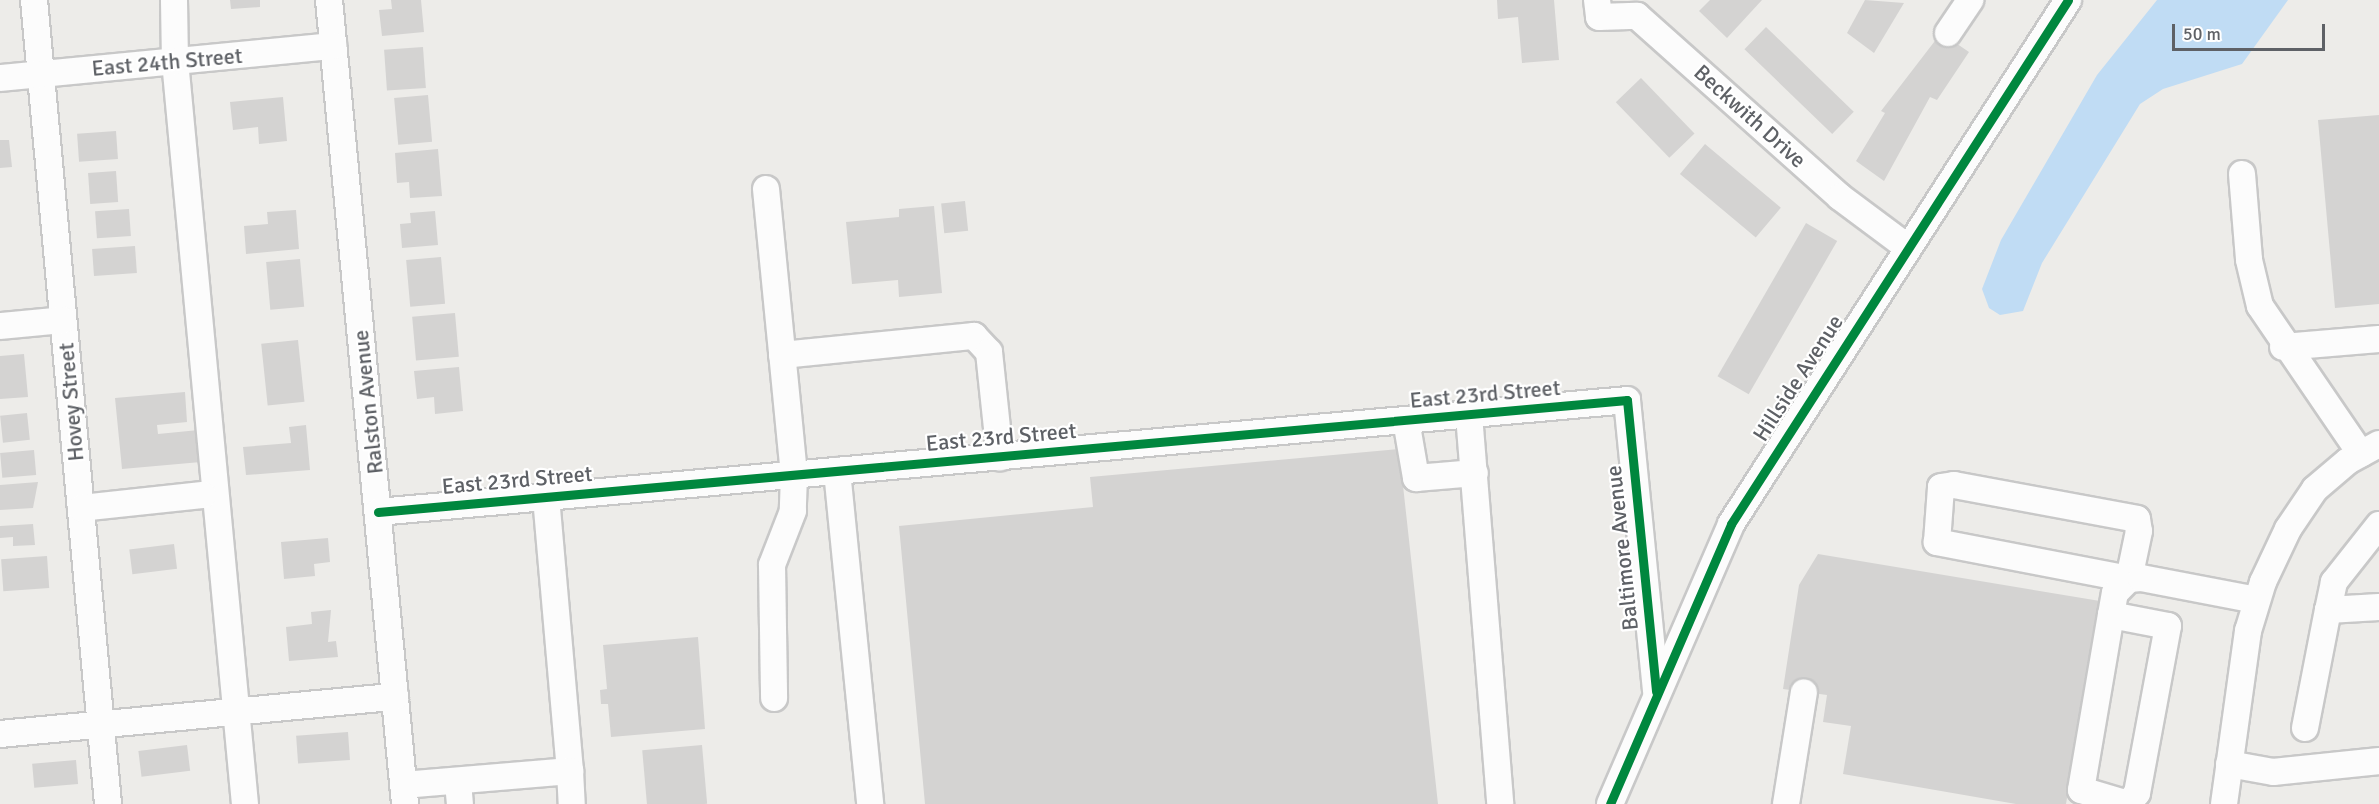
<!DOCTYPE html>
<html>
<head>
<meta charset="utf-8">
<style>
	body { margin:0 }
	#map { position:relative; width:2379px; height:804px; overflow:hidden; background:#edece9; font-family:Signika,sans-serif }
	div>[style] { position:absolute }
	.water>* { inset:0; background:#c0dcf4 }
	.building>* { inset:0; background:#d4d3d2; transform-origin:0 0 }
	.roads { filter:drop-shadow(2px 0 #c8c8c8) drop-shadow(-2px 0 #c8c8c8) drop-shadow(0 2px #c8c8c8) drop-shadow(0 -2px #c8c8c8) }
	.minor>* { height:26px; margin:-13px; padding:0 13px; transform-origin:13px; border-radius:13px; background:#fcfcfc }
	.cycleway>* { height:9px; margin:-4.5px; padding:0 4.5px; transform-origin:4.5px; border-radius:4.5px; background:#00873e }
	span { translate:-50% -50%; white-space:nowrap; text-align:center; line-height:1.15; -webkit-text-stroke:4.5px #fff; paint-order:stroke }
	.street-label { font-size:22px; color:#5e6166 }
	.scale { position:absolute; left:2172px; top:24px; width:153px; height:27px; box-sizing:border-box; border:3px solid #5e6166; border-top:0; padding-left:8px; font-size:18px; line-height:21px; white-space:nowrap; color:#5e6166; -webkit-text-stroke:4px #fff; paint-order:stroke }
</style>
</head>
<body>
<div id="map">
	<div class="water">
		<i style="clip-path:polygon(2157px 0,2288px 0,2242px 64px,2163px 89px,2140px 104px,2042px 263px,2023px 311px,2000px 315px,1989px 308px,1982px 289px,2001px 240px,2097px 75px)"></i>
	</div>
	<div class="building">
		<i style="clip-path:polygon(230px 0,260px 0,260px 7px,231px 9px)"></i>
		<i style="clip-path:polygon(391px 0,421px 0,424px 32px,382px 36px,379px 10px,392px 9px)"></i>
		<i style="clip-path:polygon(1497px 0,1554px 0,1559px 60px,1522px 63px,1518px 17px,1498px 19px)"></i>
		<i style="clip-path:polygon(1710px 0,1762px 0,1727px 38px,1699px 11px)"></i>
		<i style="clip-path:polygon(1865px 0,1904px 3px,1874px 53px,1847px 33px)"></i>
		<i style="left:1766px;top:27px;width:122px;height:31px;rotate:44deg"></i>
		<i style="clip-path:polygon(1941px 33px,1969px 52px,1937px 100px,1930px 97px,1884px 181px,1856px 161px,1885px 113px,1881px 111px)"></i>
		<i style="left:423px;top:47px;width:41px;height:39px;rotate:86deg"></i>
		<i style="left:1641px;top:78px;width:77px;height:35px;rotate:46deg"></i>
		<i style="left:428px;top:95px;width:47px;height:34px;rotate:85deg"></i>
		<i style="clip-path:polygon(283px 97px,287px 141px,259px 144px,258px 127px,233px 130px,230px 102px)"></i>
		<i style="clip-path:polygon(2379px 115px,2379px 304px,2335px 308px,2318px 120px)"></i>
		<i style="left:116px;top:131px;width:28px;height:39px;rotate:86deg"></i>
		<i style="clip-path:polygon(0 140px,9px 140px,12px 167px,0 168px)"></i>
		<i style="left:1705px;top:144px;width:99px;height:39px;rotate:40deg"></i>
		<i style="clip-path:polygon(438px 149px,442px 196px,410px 198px,409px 182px,397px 183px,395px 153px)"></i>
		<i style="left:116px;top:171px;width:31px;height:28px;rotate:86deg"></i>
		<i style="left:965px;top:201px;width:30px;height:24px;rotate:84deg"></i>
		<i style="clip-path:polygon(934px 206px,942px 293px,899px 297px,898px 280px,852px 284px,846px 222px,899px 217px,899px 209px)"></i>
		<i style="left:129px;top:209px;width:27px;height:34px;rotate:86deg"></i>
		<i style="clip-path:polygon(296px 210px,299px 249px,246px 254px,244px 226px,268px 224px,267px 212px)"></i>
		<i style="clip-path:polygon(435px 211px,438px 245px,402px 248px,400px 224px,411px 223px,410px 213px)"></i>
		<i style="left:1806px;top:223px;width:36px;height:177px;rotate:30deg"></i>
		<i style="left:135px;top:246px;width:27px;height:43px;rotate:86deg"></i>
		<i style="left:441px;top:257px;width:47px;height:35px;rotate:85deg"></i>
		<i style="left:300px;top:259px;width:48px;height:34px;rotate:85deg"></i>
		<i style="left:455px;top:313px;width:44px;height:43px;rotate:85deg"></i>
		<i style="left:298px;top:340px;width:62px;height:37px;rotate:84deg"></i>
		<i style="clip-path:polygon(24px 354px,28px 397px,0 399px,0 356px)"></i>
		<i style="clip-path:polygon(459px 367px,463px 411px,435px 414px,434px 397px,417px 399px,414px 371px)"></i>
		<i style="clip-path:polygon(185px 392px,187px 422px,157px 425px,158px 434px,209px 429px,212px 461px,122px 469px,115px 398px)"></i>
		<i style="left:27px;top:413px;width:27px;height:27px;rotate:84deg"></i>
		<i style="clip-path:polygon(306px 425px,310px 470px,246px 475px,243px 447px,291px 443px,289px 427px)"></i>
		<i style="clip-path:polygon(1399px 449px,1438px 804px,925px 804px,899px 526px,1093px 507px,1090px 477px)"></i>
		<i style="left:34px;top:450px;width:25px;height:34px;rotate:85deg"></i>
		<i style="clip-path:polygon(38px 482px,33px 508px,0 510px,0 485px)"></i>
		<i style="clip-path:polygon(33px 524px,35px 545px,13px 546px,13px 537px,0 538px,0 526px)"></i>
		<i style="clip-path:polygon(328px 538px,330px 562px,314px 564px,315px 576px,284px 579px,281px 542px)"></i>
		<i style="left:174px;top:544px;width:25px;height:45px;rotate:83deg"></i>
		<i style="clip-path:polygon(1818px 554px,2100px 601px,2066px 804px,2016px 804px,1843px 774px,1851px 726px,1823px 722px,1827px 695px,1783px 689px,1799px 585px)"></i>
		<i style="left:47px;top:556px;width:32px;height:46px;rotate:86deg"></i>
		<i style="clip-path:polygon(331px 610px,328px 642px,336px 641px,338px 657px,289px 661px,286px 627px,312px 624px,311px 612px)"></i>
		<i style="clip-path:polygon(698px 637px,705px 729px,611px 737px,608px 704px,601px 704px,600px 690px,607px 689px,603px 645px)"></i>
		<i style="left:348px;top:732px;width:28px;height:52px;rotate:86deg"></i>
		<i style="left:187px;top:745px;width:26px;height:49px;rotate:83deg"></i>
		<i style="left:702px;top:745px;width:59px;height:60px;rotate:85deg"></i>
		<i style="left:76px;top:760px;width:24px;height:44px;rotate:85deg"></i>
	</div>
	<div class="roads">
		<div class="minor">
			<i style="left:34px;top:0;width:807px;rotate:84.74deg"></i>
			<i style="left:174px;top:0;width:61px;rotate:89.1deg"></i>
			<i style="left:175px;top:61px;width:746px;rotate:84.62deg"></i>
			<i style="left:329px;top:0;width:808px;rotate:84.6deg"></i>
			<i style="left:1597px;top:0;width:17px;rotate:83deg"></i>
			<i style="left:1599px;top:17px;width:38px;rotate:-2deg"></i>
			<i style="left:1637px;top:16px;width:272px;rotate:41.7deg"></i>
			<i style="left:1840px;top:197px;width:84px;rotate:36.7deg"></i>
			<i style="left:1948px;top:33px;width:40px;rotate:-56deg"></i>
			<i style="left:0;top:78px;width:335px;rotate:-5.5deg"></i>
			<i style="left:2242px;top:174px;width:86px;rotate:85.3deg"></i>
			<i style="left:2249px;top:260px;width:47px;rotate:76.6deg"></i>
			<i style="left:2260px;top:306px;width:179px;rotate:55.7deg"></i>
			<i style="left:766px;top:189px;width:287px;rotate:84.4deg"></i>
			<i style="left:794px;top:475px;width:36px;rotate:92deg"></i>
			<i style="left:793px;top:511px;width:58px;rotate:111.3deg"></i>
			<i style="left:772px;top:565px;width:133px;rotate:89.1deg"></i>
			<i style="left:0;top:326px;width:63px;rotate:-5.4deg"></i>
			<i style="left:2283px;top:347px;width:96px;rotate:-4.8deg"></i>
			<i style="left:782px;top:355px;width:193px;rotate:-5.7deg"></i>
			<i style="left:974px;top:336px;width:22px;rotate:47deg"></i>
			<i style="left:989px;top:352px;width:106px;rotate:84deg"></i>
			<i style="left:1469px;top:415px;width:390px;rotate:85.4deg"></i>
			<i style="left:1406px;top:420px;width:59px;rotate:80.2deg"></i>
			<i style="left:1416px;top:478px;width:59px;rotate:-4.8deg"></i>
			<i style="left:837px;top:471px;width:335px;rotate:84.3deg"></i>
			<i style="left:1954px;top:485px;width:186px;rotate:10.5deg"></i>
			<i style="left:2137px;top:519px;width:12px;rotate:81deg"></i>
			<i style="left:2139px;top:531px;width:49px;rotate:101.8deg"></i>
			<i style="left:2129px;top:579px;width:196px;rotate:-169.1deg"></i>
			<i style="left:1937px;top:542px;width:55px;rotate:-85.8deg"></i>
			<i style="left:1941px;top:487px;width:13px;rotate:-9deg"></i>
			<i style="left:546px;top:497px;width:275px;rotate:85deg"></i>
			<i style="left:81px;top:508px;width:123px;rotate:-6.1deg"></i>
			<i style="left:378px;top:512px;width:1254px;rotate:-5.12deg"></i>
			<i style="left:1627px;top:400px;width:293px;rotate:84.3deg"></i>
			<i style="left:2379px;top:525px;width:73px;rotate:128.3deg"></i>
			<i style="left:2334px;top:582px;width:29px;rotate:102deg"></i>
			<i style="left:2328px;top:610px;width:51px;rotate:-3.4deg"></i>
			<i style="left:2111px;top:615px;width:58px;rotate:10.9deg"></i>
			<i style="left:2168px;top:626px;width:170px;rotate:100.5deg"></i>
			<i style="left:2137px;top:793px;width:14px;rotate:129deg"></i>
			<i style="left:2128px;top:804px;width:49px;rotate:-163.4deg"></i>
			<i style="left:2081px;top:790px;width:178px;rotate:-80.3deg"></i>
			<i style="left:2111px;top:615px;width:22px;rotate:-80deg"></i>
			<i style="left:2115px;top:593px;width:20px;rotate:-45deg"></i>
			<i style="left:2129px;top:579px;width:12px;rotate:-5deg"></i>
			<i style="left:2141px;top:578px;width:117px;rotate:10.8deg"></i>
			<i style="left:2305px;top:728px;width:120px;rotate:-79deg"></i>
			<i style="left:0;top:734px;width:397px;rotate:-5.4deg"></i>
			<i style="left:2229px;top:764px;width:45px;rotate:10.3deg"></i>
			<i style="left:2273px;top:772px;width:107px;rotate:-5.9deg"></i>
			<i style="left:458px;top:782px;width:22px;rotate:85deg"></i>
			<i style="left:403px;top:785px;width:168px;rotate:-4.8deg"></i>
			<i style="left:570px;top:771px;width:33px;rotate:87deg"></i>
			<i style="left:1610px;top:804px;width:305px;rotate:-66.6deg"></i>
			<i style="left:1731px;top:524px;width:623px;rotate:-57.25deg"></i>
			<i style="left:1786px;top:804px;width:113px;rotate:-80.9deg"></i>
			<i style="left:2224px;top:804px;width:175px;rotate:-82.1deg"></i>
			<i style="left:2248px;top:631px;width:51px;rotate:-73deg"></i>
			<i style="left:2263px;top:582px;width:59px;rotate:-64.7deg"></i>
			<i style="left:2288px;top:529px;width:48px;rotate:-56deg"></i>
			<i style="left:2315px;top:489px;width:43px;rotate:-40.3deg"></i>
			<i style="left:2348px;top:461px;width:35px;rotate:-29deg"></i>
		</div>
	</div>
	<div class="cycleway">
		<i style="left:378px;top:512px;width:1254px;rotate:-5.12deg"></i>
		<i style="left:1627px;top:400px;width:293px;rotate:84.3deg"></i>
		<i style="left:1610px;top:804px;width:305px;rotate:-66.6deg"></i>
		<i style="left:1731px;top:524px;width:623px;rotate:-57.25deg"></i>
	</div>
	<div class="street-label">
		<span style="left:167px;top:62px;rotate:-5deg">East 24th Street</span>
		<span style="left:1750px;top:116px;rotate:42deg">Beckwith Drive</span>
		<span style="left:1798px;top:378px;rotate:-57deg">Hillside Avenue</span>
		<span style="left:1485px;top:394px;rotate:-5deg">East 23rd Street</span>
		<span style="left:71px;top:402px;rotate:-95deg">Hovey Street</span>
		<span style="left:368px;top:402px;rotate:-96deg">Ralston Avenue</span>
		<span style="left:1001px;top:437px;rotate:-5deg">East 23rd Street</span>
		<span style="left:517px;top:480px;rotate:-5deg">East 23rd Street</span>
		<span style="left:1622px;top:548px;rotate:-96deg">Baltimore Avenue</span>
	</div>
	<div class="scale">50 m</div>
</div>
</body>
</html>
